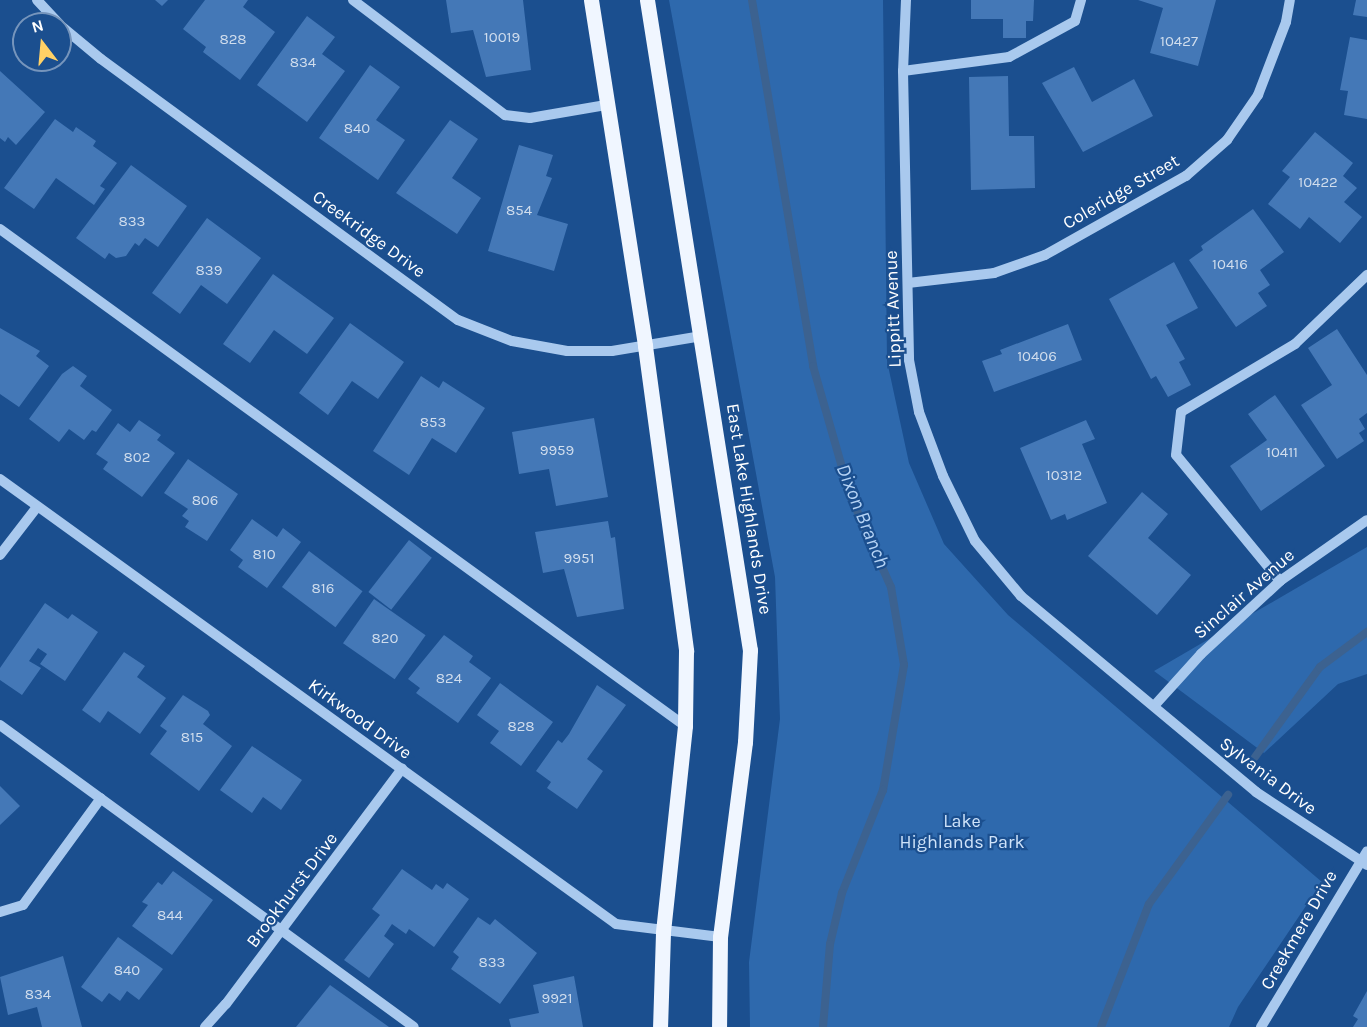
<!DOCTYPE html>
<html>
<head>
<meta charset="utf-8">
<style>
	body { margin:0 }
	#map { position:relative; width:1367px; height:1027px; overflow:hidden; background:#1b4f8f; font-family:Karla,sans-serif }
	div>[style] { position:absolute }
	.green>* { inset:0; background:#2e69ad }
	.stream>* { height:8px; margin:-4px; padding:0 4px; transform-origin:4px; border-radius:4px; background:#3c6290 }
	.building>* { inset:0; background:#4478b7; transform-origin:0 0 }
	.minor>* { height:10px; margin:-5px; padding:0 5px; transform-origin:5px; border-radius:5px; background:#a9c9ee }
	.major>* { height:15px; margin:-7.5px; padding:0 7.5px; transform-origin:7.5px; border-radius:7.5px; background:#f0f6ff }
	span { translate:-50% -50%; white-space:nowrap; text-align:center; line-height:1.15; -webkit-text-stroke:4.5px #1b4f8f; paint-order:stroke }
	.number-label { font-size:15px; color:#d0dded }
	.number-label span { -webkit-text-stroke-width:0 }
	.street-label { font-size:18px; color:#fff }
	.park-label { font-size:18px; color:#cfe3fa }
	.water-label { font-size:20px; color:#b5d3f5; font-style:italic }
	.north { position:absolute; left:12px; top:12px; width:60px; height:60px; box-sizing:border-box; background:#1b4f8f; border:2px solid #7695bc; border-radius:50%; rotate:344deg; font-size:16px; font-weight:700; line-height:24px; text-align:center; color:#fff }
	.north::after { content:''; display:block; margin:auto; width:21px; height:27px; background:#ffd166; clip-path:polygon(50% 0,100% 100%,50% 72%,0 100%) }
</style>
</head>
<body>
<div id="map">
	<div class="green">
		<i style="clip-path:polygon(669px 0,883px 0,887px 361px,909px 463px,944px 544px,1008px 615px,1322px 882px,1238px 1007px,1229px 1027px,750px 1027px,749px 962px,780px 719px,775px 577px)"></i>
		<i style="clip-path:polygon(1367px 547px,1367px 674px,1338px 684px,1264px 753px,1154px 671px)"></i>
	</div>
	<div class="stream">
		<i style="left:752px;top:0;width:371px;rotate:80.5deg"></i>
		<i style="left:813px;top:366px;width:134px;rotate:74deg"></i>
		<i style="left:850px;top:495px;width:101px;rotate:66deg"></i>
		<i style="left:891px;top:587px;width:79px;rotate:80.5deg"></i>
		<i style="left:904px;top:665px;width:127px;rotate:99.5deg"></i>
		<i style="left:883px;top:790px;width:111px;rotate:111.7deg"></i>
		<i style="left:842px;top:893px;width:52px;rotate:103.2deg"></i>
		<i style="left:830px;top:944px;width:83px;rotate:94.8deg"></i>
		<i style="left:1255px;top:757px;width:111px;rotate:-54.2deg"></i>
		<i style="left:1320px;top:667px;width:59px;rotate:-36.7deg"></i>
		<i style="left:1101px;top:1027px;width:132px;rotate:-68.7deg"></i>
		<i style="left:1149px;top:904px;width:135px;rotate:-54.1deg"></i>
	</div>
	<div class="building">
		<i style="clip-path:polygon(155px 0,168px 0,162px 6px)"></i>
		<i style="clip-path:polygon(205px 0,248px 0,243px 7px,275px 32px,240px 80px,203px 52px,206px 47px,183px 29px)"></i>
		<i style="clip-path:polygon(446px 0,523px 0,531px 70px,486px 77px,473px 30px,451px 33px)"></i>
		<i style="clip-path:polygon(971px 0,1034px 0,1033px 21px,1026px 21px,1026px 38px,1003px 38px,1003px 19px,971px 19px)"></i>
		<i style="clip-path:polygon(1138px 0,1216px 0,1198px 66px,1150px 53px,1163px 8px)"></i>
		<i style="clip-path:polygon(1356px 0,1367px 0,1367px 17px,1353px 15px)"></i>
		<i style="clip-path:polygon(307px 16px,335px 37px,322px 54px,345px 71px,307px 122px,257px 85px)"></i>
		<i style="clip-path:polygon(1350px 37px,1367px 40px,1367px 119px,1344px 115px,1348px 91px,1340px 90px)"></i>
		<i style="clip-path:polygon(370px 65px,400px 87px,376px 120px,405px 140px,378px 180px,319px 138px)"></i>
		<i style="clip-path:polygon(1074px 67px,1092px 102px,1134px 79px,1153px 116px,1083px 152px,1042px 83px)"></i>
		<i style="clip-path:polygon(0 71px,45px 112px,16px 145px,8px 137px,5px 142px,0 138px)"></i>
		<i style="clip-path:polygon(1008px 76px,1009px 136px,1034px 136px,1035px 188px,971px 190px,969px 77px)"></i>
		<i style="clip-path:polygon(55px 119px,73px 132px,76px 127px,96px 141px,93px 146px,117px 163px,100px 186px,105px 189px,94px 205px,56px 178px,34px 209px,4px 188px)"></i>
		<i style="clip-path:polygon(450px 120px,478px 139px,452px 178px,481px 198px,457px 234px,396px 193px)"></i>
		<i style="clip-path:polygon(1315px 132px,1353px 163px,1343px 176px,1357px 188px,1344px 202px,1362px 217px,1340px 243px,1309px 217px,1300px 229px,1268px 204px,1290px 177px,1282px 171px)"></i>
		<i style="clip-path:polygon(519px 145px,553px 155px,546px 176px,552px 178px,537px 215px,568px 224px,554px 271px,488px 251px)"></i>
		<i style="clip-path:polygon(131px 165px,187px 206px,158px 247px,145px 238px,139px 246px,135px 243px,126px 256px,116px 258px,109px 253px,105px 259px,76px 238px)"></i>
		<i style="clip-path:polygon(1253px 209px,1284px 252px,1260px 270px,1270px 285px,1258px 293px,1267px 306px,1236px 327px,1189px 260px,1203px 250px,1201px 246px)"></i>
		<i style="clip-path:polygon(207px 218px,261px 258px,227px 304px,201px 285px,180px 314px,152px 293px)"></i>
		<i style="clip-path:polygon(1174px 262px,1198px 308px,1166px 325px,1185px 359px,1179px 362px,1191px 385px,1168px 397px,1156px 376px,1151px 379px,1109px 299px)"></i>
		<i style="clip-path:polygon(273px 274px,334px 318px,307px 354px,274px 330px,250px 363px,223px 344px)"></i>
		<i style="clip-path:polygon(350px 323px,404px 362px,378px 399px,352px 381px,328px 415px,299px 393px)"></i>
		<i style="clip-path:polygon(1068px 324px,1082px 360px,994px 392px,982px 361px,1002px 354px,1000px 350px)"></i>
		<i style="clip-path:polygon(0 328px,40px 351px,36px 356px,49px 366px,19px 407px,0 394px)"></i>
		<i style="clip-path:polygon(1337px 329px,1367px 375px,1367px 413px,1359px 419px,1365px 429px,1359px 433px,1364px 441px,1337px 459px,1301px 405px,1332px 385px,1308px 348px)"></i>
		<i style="clip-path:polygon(73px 366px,87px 376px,80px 386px,112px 410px,96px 432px,92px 430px,84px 440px,69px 429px,59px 442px,29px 419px,62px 374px)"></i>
		<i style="clip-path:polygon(421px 376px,439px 388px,443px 381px,485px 408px,456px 453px,432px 438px,409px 475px,373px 451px)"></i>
		<i style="clip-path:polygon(1275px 395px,1325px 466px,1261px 511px,1230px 466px,1267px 440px,1248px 414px)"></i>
		<i style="clip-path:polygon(594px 418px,608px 497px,556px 506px,549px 469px,519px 474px,512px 432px)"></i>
		<i style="clip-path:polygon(139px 420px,161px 435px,157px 440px,175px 453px,142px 497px,103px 469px,108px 462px,96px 454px,118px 423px,130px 432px)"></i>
		<i style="clip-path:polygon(1086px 420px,1095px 439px,1082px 444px,1107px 503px,1067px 520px,1065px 514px,1051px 520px,1020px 448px)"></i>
		<i style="clip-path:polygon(188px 459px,238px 494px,207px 541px,185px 527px,189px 521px,182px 516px,188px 509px,164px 493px)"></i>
		<i style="clip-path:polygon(1142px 492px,1168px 514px,1148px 538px,1191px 575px,1157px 615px,1088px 556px)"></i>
		<i style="clip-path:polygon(252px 519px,277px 537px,283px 528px,301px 542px,267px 588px,238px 567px,243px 560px,230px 550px)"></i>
		<i style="clip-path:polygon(608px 521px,611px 538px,615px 537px,624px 609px,577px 617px,564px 569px,543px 573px,535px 532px)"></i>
		<i style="left:409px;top:540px;width:29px;height:66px;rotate:38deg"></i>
		<i style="left:309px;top:551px;width:67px;height:45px;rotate:37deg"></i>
		<i style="left:374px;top:599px;width:63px;height:54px;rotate:35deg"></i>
		<i style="clip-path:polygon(45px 603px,68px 619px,72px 614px,98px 632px,65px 681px,40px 664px,47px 654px,38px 648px,29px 661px,41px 668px,22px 695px,0 680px,0 668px)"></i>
		<i style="clip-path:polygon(444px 635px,473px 656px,469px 662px,491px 678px,458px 723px,416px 693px,420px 688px,408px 679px)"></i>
		<i style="clip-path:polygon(124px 652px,145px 666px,137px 677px,166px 698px,140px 734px,108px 711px,100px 723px,82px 710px)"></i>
		<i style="clip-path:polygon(500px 683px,553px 722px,521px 766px,490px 743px,499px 731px,477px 715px)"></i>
		<i style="clip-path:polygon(597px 685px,626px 705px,587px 759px,603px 771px,577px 809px,547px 788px,551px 782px,536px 771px,558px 740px,562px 743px,569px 734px)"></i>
		<i style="clip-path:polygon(183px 695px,208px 711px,210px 715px,203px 724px,232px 746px,199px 791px,150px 754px,167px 731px,160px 726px)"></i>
		<i style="clip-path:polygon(252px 746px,302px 780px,281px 810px,263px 797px,252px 813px,220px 790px)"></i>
		<i style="clip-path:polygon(0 786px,20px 806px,0 825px)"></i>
		<i style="clip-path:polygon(402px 869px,432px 890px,436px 884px,443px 889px,447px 883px,469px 899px,434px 947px,409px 929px,406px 934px,392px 924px,384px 936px,394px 944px,369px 978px,344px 960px,380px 915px,372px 909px)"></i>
		<i style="clip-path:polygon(173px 871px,213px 900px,172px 955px,132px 926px,148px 905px,142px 902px,158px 882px,162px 885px)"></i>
		<i style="clip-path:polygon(478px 917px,490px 925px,495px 919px,537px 953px,500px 1004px,451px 969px,459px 957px,453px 952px)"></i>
		<i style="clip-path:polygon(118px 937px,163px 969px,139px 1000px,127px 991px,120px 1001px,109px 993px,102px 1002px,81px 987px)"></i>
		<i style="clip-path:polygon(63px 956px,82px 1027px,42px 1027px,37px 1007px,8px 1015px,0 977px)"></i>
		<i style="clip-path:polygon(574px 976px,583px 1027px,511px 1027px,509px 1019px,539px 1013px,533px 985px)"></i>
		<i style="clip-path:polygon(330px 985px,389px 1027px,296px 1027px)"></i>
		<i style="clip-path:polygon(1367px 991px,1367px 1027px,1353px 1027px,1358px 1019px,1353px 1016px)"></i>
	</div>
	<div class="minor">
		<i style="left:37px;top:0;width:33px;rotate:47deg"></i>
		<i style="left:353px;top:0;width:191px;rotate:37.1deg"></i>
		<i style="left:505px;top:115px;width:25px;rotate:7deg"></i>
		<i style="left:530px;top:118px;width:77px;rotate:-9.7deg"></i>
		<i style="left:906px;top:0;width:71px;rotate:92.4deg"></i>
		<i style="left:903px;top:71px;width:289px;rotate:88.8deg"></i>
		<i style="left:909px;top:360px;width:53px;rotate:79.1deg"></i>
		<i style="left:919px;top:412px;width:68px;rotate:69.4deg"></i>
		<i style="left:943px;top:476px;width:72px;rotate:63.8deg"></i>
		<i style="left:975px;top:541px;width:72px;rotate:50.1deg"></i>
		<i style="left:1021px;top:596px;width:306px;rotate:39.8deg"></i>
		<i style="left:1256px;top:792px;width:133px;rotate:33.3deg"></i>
		<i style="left:60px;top:25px;width:53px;rotate:39.7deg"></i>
		<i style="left:101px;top:59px;width:442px;rotate:36.2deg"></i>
		<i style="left:458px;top:320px;width:58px;rotate:21.3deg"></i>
		<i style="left:512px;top:341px;width:56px;rotate:10.3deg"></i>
		<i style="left:567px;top:351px;width:45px"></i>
		<i style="left:612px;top:351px;width:91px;rotate:-9.5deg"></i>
		<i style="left:903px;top:71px;width:107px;rotate:-7.5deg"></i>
		<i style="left:1009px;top:57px;width:75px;rotate:-28.6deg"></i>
		<i style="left:1075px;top:21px;width:22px;rotate:-74deg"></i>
		<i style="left:0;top:229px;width:846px;rotate:35.96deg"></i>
		<i style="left:908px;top:283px;width:87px;rotate:-6.6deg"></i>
		<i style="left:994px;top:273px;width:54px;rotate:-19.4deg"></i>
		<i style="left:1045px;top:255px;width:162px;rotate:-29.3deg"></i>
		<i style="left:1186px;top:176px;width:55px;rotate:-41.3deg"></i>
		<i style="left:1227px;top:140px;width:55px;rotate:-55.4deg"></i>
		<i style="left:1258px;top:95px;width:78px;rotate:-69deg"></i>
		<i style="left:1286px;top:22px;width:22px;rotate:-80deg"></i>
		<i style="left:0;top:479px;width:760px;rotate:35.84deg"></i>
		<i style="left:616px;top:924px;width:105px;rotate:7.1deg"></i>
		<i style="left:0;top:555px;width:61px;rotate:-52.4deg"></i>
		<i style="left:1280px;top:581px;width:163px;rotate:-129.5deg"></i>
		<i style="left:1176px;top:455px;width:43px;rotate:-83.4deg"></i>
		<i style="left:1181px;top:412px;width:133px;rotate:-30.8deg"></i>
		<i style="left:1295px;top:344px;width:100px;rotate:-43.8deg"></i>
		<i style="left:1154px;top:706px;width:70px;rotate:-47.9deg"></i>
		<i style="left:1201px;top:654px;width:108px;rotate:-42.7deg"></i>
		<i style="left:1280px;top:581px;width:106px;rotate:-35deg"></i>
		<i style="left:0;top:725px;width:512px;rotate:36.11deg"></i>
		<i style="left:0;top:912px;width:24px;rotate:-17deg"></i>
		<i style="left:23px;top:905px;width:132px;rotate:-53.9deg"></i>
		<i style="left:205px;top:1027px;width:31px;rotate:-48deg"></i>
		<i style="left:226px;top:1004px;width:294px;rotate:-53.2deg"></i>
		<i style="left:1261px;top:1027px;width:205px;rotate:-58.9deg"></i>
	</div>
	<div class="major">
		<i style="left:591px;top:0;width:350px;rotate:81.1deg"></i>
		<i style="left:645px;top:346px;width:308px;rotate:82.3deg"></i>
		<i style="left:686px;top:651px;width:75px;rotate:90.8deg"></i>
		<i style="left:685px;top:726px;width:208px;rotate:96.1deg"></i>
		<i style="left:663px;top:933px;width:94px;rotate:91.8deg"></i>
		<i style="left:647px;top:0;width:658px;rotate:81deg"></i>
		<i style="left:750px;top:650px;width:92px;rotate:93.1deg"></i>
		<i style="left:745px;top:742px;width:197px;rotate:97.3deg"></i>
		<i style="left:720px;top:937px;width:90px;rotate:90.6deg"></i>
	</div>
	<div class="number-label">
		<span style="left:502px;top:38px">10019</span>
		<span style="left:233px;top:40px">828</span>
		<span style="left:1179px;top:42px">10427</span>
		<span style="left:303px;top:63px">834</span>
		<span style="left:357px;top:129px">840</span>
		<span style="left:1318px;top:183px">10422</span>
		<span style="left:519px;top:211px">854</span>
		<span style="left:132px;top:222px">833</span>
		<span style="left:1230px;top:265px">10416</span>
		<span style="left:209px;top:271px">839</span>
		<span style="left:1037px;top:357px">10406</span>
		<span style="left:433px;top:423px">853</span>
		<span style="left:557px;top:451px">9959</span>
		<span style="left:1282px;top:453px">10411</span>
		<span style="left:137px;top:458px">802</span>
		<span style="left:1064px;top:476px">10312</span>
		<span style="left:205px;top:501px">806</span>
		<span style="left:264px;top:555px">810</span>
		<span style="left:579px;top:559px">9951</span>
		<span style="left:323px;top:589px">816</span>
		<span style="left:385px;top:639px">820</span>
		<span style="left:449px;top:679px">824</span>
		<span style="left:521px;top:727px">828</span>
		<span style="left:192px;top:738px">815</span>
		<span style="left:170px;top:916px">844</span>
		<span style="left:492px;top:963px">833</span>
		<span style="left:127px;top:971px">840</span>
		<span style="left:38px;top:995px">834</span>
		<span style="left:557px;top:999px">9921</span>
	</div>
	<div class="street-label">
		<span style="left:1121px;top:192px;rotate:-30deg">Coleridge Street</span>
		<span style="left:369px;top:234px;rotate:36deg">Creekridge Drive</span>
		<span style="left:893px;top:309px;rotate:-92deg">Lippitt Avenue</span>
		<span style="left:749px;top:509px;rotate:81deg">East Lake Highlands Drive</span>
		<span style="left:1244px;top:594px;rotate:-41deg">Sinclair Avenue</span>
		<span style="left:360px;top:719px;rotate:36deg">Kirkwood Drive</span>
		<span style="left:1268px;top:776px;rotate:37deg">Sylvania Drive</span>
		<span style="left:292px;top:890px;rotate:-53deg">Brookhurst Drive</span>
		<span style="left:1299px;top:930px;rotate:-60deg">Creekmere Drive</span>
	</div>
	<div class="park-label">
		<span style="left:962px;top:832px">Lake<br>Highlands Park</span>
	</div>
	<div class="water-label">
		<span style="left:863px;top:516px;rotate:68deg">Dixon Branch</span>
	</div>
	<div class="north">N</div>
</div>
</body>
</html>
